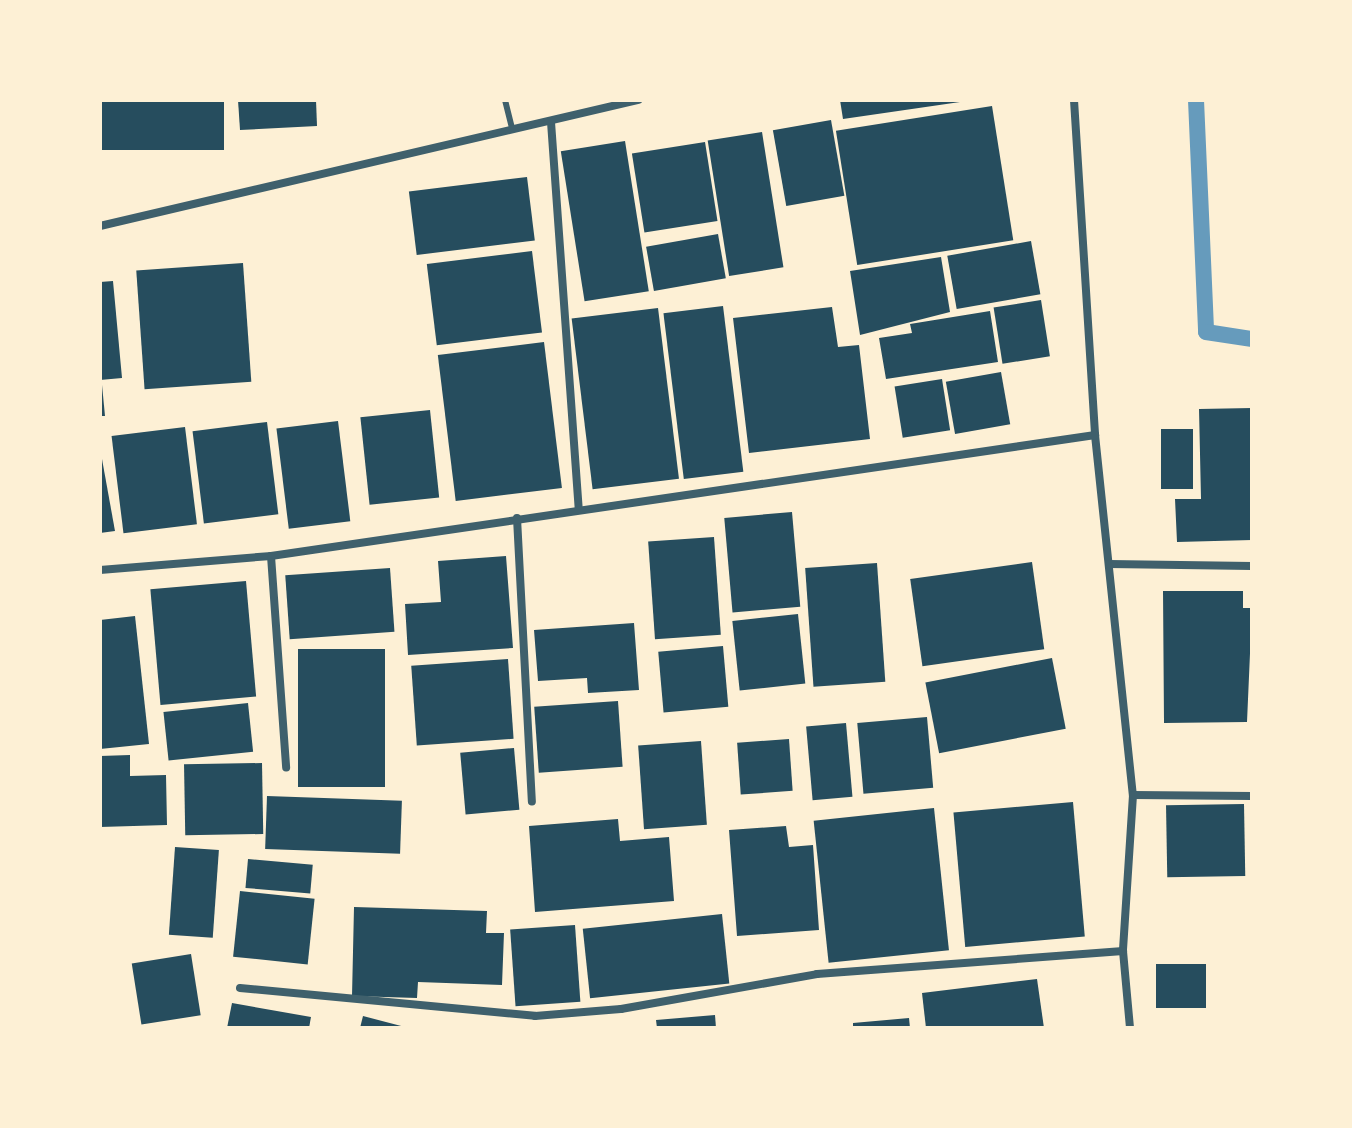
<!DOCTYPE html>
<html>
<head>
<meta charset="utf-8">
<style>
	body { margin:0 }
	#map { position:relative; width:1352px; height:1128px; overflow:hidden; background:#fdf0d5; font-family:Ubuntu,sans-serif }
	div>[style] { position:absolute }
	.stream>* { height:16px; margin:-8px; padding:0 8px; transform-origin:8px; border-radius:8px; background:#669bbc }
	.building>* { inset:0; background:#264d5e; transform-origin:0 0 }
	.service>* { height:6px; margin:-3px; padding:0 3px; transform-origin:3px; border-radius:3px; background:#3f606c }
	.minor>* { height:8px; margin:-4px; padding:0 4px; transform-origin:4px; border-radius:4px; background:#3f606c }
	span { translate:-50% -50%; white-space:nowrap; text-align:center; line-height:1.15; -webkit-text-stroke:6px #fdf0d5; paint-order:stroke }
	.frame { position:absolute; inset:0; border:102px solid #fdf0d5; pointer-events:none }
</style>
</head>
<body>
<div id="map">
	<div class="stream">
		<i style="left:1196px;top:100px;width:232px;rotate:87.5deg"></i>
		<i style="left:1206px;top:332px;width:47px;rotate:8.7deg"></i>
	</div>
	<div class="building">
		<i style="left:100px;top:100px;width:124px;height:50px"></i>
		<i style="clip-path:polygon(238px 100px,316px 100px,317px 126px,240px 130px)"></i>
		<i style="clip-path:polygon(840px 100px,960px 100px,960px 102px,843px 119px)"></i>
		<i style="left:992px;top:106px;width:136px;height:158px;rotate:81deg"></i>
		<i style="left:831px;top:120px;width:77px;height:59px;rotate:80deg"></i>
		<i style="left:762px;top:132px;width:137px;height:55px;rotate:81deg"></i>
		<i style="left:625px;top:141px;width:152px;height:65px;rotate:81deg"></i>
		<i style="left:705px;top:142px;width:80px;height:74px;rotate:81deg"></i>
		<i style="left:527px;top:177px;width:64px;height:119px;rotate:83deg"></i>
		<i style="left:718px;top:234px;width:45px;height:73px;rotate:80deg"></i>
		<i style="left:1031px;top:241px;width:54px;height:85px;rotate:80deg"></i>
		<i style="left:532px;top:251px;width:82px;height:106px;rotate:83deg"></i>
		<i style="clip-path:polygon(941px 257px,950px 312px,860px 335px,850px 271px)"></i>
		<i style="left:243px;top:263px;width:119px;height:107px;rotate:86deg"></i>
		<i style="clip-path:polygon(113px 281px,122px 378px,100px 380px,100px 282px)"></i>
		<i style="left:1041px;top:300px;width:57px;height:48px;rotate:81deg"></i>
		<i style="left:723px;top:306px;width:167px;height:60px;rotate:83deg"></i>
		<i style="clip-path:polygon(832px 307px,838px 347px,859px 345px,870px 439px,749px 453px,733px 318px)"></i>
		<i style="left:658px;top:308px;width:172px;height:87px;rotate:83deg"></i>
		<i style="clip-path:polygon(990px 311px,998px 362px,886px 379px,879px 338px,912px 333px,910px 324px)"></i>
		<i style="left:544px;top:342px;width:147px;height:107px;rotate:83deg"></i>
		<i style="left:1001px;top:372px;width:53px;height:56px;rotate:80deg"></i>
		<i style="left:942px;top:379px;width:52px;height:48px;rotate:81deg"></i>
		<i style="clip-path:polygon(100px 385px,102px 385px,105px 416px,100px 416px)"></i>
		<i style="clip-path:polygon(1252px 408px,1252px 540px,1177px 542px,1175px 499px,1201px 499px,1199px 409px)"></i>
		<i style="left:430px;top:410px;width:88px;height:70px;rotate:84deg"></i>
		<i style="left:338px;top:421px;width:101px;height:62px;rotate:83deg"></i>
		<i style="left:267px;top:422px;width:93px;height:75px;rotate:83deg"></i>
		<i style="left:185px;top:427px;width:98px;height:74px;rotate:83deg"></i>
		<i style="left:1161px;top:429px;width:32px;height:60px"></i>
		<i style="clip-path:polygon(100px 448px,115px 531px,100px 533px)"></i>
		<i style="left:792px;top:512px;width:95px;height:68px;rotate:85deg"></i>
		<i style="left:714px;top:537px;width:98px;height:66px;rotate:86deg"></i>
		<i style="clip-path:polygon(506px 556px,513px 648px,408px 655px,405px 604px,441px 602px,438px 561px)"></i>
		<i style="left:1032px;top:562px;width:88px;height:123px;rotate:82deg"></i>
		<i style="left:877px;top:563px;width:119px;height:72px;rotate:86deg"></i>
		<i style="left:390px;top:568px;width:64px;height:105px;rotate:86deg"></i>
		<i style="left:246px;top:581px;width:116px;height:96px;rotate:85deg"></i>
		<i style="clip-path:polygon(1163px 591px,1243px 591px,1243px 608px,1252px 608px,1247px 722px,1164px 723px)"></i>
		<i style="left:798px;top:614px;width:70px;height:66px;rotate:84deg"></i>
		<i style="clip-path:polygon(135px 616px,149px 744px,100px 749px,100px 620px)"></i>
		<i style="clip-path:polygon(634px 623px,639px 690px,588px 693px,587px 678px,538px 681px,534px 630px)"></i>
		<i style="left:723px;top:646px;width:61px;height:65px;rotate:85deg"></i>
		<i style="left:298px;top:649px;width:87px;height:138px"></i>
		<i style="left:1052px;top:658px;width:72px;height:129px;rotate:79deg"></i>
		<i style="left:508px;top:659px;width:80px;height:97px;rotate:86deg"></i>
		<i style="left:618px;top:701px;width:66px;height:84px;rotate:86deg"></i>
		<i style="left:248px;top:703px;width:49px;height:85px;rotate:84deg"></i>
		<i style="left:927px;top:717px;width:71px;height:70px;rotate:85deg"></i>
		<i style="left:846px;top:723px;width:74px;height:40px;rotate:85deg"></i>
		<i style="left:789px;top:739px;width:52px;height:52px;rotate:86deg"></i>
		<i style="left:701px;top:741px;width:84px;height:63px;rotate:86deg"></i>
		<i style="left:514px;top:748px;width:62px;height:54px;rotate:85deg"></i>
		<i style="clip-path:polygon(130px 755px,130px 776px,166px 775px,167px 825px,100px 827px,100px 756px)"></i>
		<i style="left:262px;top:763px;width:71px;height:78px;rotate:89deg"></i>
		<i style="left:267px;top:796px;width:135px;height:53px;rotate:2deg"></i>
		<i style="left:1073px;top:802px;width:135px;height:120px;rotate:85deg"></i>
		<i style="left:1244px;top:804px;width:72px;height:78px;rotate:89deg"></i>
		<i style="left:934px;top:808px;width:143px;height:121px;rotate:84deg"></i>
		<i style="clip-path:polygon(618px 819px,620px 841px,669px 837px,674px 901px,535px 912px,529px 826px)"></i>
		<i style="clip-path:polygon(786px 826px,789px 847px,813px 845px,819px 930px,737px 936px,729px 830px)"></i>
		<i style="left:175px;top:847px;width:44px;height:88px;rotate:4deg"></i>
		<i style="left:248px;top:859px;width:65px;height:29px;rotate:5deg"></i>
		<i style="left:240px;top:891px;width:75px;height:66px;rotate:6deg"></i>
		<i style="clip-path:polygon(354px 907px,487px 911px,486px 933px,504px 933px,502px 985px,418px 982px,417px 998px,352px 996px)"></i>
		<i style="left:722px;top:914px;width:70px;height:140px;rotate:84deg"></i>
		<i style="left:575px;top:925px;width:77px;height:65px;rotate:86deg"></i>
		<i style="left:191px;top:954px;width:62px;height:60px;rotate:81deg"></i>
		<i style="left:1156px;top:964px;width:50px;height:44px"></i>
		<i style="clip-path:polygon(1037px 979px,1044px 1028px,926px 1028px,922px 993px)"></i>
		<i style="clip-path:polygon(232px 1003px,311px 1017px,309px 1028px,227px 1028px)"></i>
		<i style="clip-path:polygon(715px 1015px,716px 1028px,657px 1028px,656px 1020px)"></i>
		<i style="clip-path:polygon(363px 1016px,405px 1027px,404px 1028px,360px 1028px)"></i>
		<i style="clip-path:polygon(909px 1018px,910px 1028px,853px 1028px,853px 1023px)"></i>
	</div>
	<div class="service">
		<i style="left:505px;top:100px;width:30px;rotate:76deg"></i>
	</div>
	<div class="minor">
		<i style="left:1074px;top:100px;width:336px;rotate:86.4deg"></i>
		<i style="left:1095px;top:435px;width:362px;rotate:84deg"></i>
		<i style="left:1133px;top:795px;width:156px;rotate:93.7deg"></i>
		<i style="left:1123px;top:951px;width:77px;rotate:84.8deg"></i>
		<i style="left:551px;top:122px;width:389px;rotate:85.9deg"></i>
		<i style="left:100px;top:226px;width:553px;rotate:-13.18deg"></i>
		<i style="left:517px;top:518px;width:284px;rotate:87deg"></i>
		<i style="left:271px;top:556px;width:212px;rotate:85.9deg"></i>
		<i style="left:1109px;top:564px;width:143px;rotate:0.8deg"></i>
		<i style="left:100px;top:570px;width:172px;rotate:-4.7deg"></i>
		<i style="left:271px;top:556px;width:833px;rotate:-8.35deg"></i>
		<i style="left:1133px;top:795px;width:119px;rotate:0.5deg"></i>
		<i style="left:240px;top:988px;width:296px;rotate:5.4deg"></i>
		<i style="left:535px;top:1016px;width:86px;rotate:-4.7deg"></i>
		<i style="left:621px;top:1009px;width:199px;rotate:-10.1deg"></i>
		<i style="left:817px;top:974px;width:307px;rotate:-4.3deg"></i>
	</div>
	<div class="frame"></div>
</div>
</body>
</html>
